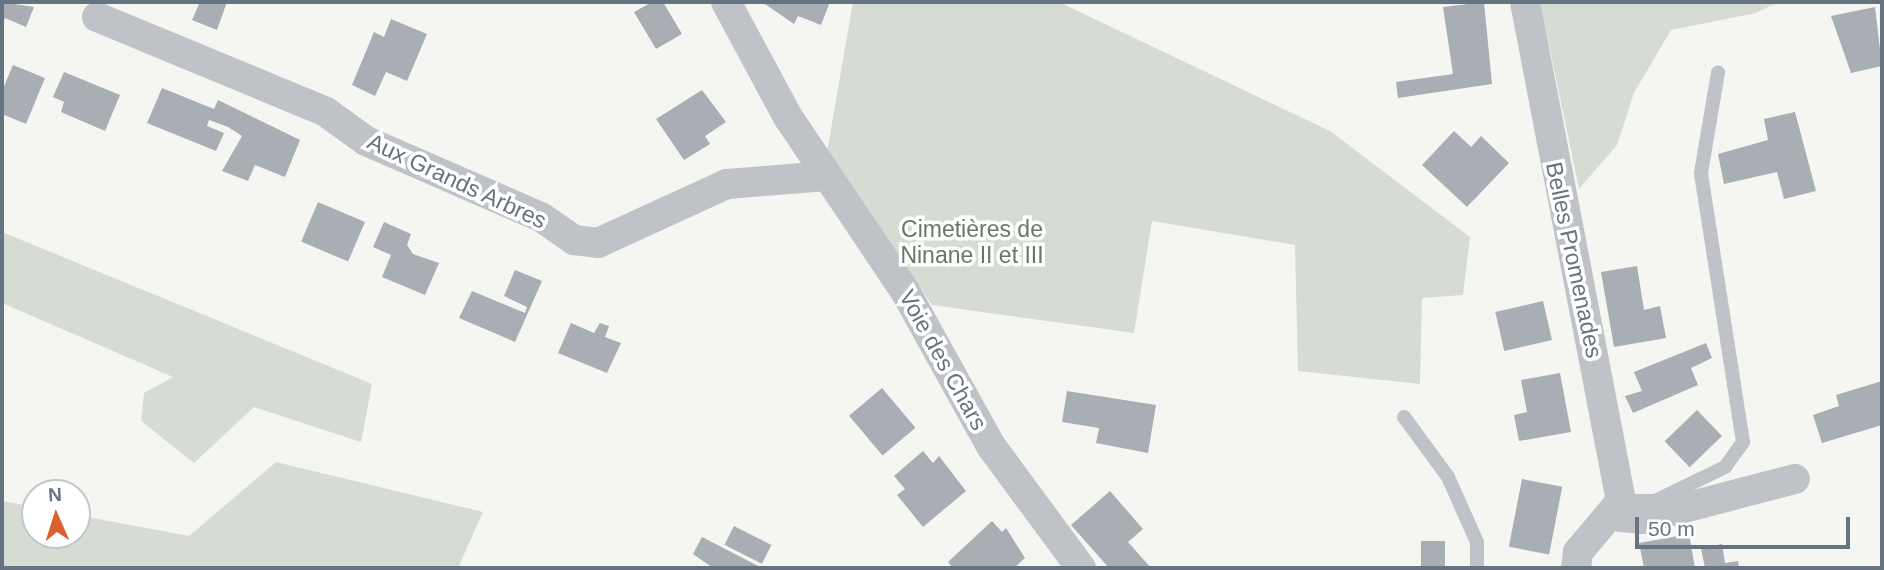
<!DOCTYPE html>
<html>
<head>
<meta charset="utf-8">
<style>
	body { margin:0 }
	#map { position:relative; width:1884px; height:570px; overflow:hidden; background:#f5f6f2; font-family:Helvetica,sans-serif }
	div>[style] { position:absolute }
	.green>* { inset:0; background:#d6dcd4 }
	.building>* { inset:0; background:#a8aeb4; transform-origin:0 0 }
	.service>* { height:14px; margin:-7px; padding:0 7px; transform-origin:7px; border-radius:7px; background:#bfc2c6 }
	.minor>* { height:30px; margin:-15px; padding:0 15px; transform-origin:15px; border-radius:15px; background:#bfc2c6 }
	span { translate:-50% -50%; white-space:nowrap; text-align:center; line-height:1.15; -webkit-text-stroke:7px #fff; paint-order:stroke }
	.street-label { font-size:23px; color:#667482 }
	.park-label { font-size:23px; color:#677964 }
	.frame { position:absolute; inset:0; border:4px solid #667482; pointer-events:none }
	.north { position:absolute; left:21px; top:479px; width:70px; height:70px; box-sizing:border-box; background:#fff; border:2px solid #c2c7cd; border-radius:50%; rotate:357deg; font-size:19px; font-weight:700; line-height:28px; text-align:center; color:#667482 }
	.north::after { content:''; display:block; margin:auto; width:24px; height:32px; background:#db612d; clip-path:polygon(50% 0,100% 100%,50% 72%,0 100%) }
	.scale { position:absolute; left:1635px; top:517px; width:215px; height:32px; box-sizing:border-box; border:4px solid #667482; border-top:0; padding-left:9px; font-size:21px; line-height:24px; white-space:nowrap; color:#667482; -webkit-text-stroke:5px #fff; paint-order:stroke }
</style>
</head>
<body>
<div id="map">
	<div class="green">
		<i style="clip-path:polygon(853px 2px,1059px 2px,1330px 131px,1470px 237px,1463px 295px,1422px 298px,1420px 384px,1298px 371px,1295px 245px,1152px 221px,1134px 333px,932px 305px,827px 152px)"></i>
		<i style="clip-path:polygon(1540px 2px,1778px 2px,1756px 13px,1671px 30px,1634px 93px,1617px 145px,1579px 189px)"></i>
		<i style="clip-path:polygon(2px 232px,372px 384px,361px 442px,254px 407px,194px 463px,141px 421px,144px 393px,173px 377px,2px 303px)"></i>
		<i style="clip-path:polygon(276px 462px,483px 512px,458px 568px,2px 568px,2px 501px,35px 507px,35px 535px,77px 535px,77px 515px,189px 536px)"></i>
	</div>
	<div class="building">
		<i style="clip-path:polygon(2px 2px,34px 7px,26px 27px,5px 18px,2px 26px)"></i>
		<i style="clip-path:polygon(200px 2px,227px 2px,217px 30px,192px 20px)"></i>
		<i style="clip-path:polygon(652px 2px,663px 2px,682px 34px,656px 49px,634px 12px)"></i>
		<i style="clip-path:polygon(762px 2px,830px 2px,821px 25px,798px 16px,794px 24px)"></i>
		<i style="clip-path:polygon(1484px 2px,1492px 84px,1398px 98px,1396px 82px,1453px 74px,1443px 7px)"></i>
		<i style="clip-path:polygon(1875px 7px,1882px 66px,1851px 73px,1831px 16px)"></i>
		<i style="clip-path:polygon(391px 19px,427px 34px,407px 81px,386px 72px,375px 96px,352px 85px,374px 32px,384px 37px)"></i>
		<i style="clip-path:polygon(13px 65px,45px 78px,26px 124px,2px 114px,2px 91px)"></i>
		<i style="clip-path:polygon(64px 72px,120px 95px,105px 131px,61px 112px,64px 102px,53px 97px)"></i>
		<i style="clip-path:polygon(162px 88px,214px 109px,218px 100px,300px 140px,285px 177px,255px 165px,248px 181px,222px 171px,242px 136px,228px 127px,209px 120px,207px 126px,224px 133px,216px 151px,147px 123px)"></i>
		<i style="clip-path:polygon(702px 90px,726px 122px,705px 136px,710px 144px,684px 160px,656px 119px)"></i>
		<i style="clip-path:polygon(1795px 112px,1816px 191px,1784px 199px,1777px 172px,1724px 184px,1718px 154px,1768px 140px,1764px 119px)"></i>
		<i style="clip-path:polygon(1454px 131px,1471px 147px,1481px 136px,1509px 163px,1467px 207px,1422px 165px)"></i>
		<i style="left:318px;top:202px;width:51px;height:43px;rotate:23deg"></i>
		<i style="clip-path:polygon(384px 222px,411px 234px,407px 245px,413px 254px,439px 263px,425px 295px,382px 277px,391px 255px,373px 247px)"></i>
		<i style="clip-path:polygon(1637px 266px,1644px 310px,1660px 306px,1666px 338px,1614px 347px,1601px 272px)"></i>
		<i style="clip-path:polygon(515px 270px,542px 281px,515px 342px,459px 318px,472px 291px,525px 313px,527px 307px,504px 296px)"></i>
		<i style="left:1543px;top:301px;width:40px;height:49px;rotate:77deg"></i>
		<i style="clip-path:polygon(571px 323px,594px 333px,600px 323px,609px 326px,605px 337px,621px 343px,607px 373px,558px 353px)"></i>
		<i style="clip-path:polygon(1706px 343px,1712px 358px,1691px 368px,1698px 385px,1633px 413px,1625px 396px,1642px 391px,1634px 372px)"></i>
		<i style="clip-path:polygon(1560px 373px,1571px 432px,1519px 441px,1514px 415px,1527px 412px,1521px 380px)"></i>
		<i style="clip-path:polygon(1882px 381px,1882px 425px,1822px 443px,1813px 415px,1839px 406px,1836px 395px)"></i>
		<i style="left:882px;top:388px;width:52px;height:43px;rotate:50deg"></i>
		<i style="clip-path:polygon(1067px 391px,1156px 405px,1148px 453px,1096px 443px,1099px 428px,1062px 422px)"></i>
		<i style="left:1697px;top:410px;width:36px;height:45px;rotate:46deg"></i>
		<i style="clip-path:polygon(923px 451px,933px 463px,939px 456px,966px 491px,923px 527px,897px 495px,905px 489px,894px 476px)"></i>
		<i style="left:1522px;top:479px;width:41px;height:69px;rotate:11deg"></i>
		<i style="clip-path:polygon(1110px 491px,1143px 529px,1128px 542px,1151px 568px,1109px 568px,1071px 525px)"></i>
		<i style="clip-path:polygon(992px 521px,1002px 532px,1006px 528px,1025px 558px,1014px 568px,953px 568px,948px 562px)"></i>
		<i style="left:734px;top:526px;width:42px;height:21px;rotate:27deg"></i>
		<i style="clip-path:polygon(1689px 534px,1695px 568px,1644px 568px,1639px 543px)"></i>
		<i style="clip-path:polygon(702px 537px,762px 568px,713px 568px,693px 554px)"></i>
		<i style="left:1421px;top:541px;width:24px;height:27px"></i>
		<i style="clip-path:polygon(1722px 544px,1725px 563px,1738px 561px,1739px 568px,1705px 568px,1701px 548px)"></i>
	</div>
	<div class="service">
		<i style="left:1404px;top:417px;width:74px;rotate:53.7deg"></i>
		<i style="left:1448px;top:477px;width:71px;rotate:66deg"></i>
		<i style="left:1477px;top:542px;width:26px;rotate:90deg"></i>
		<i style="left:1621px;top:501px;width:34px"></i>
		<i style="left:1655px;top:501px;width:78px;rotate:-25.9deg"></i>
		<i style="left:1725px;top:467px;width:31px;rotate:-54deg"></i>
		<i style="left:1743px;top:442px;width:272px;rotate:-98.9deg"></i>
		<i style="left:1701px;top:173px;width:102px;rotate:-80.4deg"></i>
	</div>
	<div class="minor">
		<i style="left:726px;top:2px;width:131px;rotate:61.7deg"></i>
		<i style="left:788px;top:117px;width:210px;rotate:56.1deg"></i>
		<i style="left:905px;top:291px;width:177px;rotate:61deg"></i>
		<i style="left:991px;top:446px;width:152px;rotate:53.6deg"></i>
		<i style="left:1525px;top:2px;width:508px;rotate:79.11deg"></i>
		<i style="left:1621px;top:501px;width:67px;rotate:130.1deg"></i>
		<i style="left:1578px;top:552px;width:16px;rotate:97deg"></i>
		<i style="left:97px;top:17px;width:248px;rotate:22.5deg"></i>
		<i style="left:326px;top:112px;width:49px;rotate:35.9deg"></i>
		<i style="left:366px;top:141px;width:191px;rotate:23.5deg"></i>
		<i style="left:541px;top:217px;width:40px;rotate:34.9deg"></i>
		<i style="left:574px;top:240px;width:24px;rotate:7deg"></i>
		<i style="left:598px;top:243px;width:142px;rotate:-24.6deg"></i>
		<i style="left:727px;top:184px;width:100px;rotate:-4.6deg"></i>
		<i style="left:1613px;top:516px;width:29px;rotate:6deg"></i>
		<i style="left:1642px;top:519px;width:158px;rotate:-14.7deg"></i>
	</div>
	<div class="street-label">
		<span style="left:457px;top:181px;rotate:25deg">Aux Grands Arbres</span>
		<span style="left:1574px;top:260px;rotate:78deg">Belles Promenades</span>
		<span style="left:943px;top:360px;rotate:61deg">Voie des Chars</span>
	</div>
	<div class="park-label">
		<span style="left:972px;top:242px">Cimetières de<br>Ninane II et III</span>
	</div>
	<div class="frame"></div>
	<div class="north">N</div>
	<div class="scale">50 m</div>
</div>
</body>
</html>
